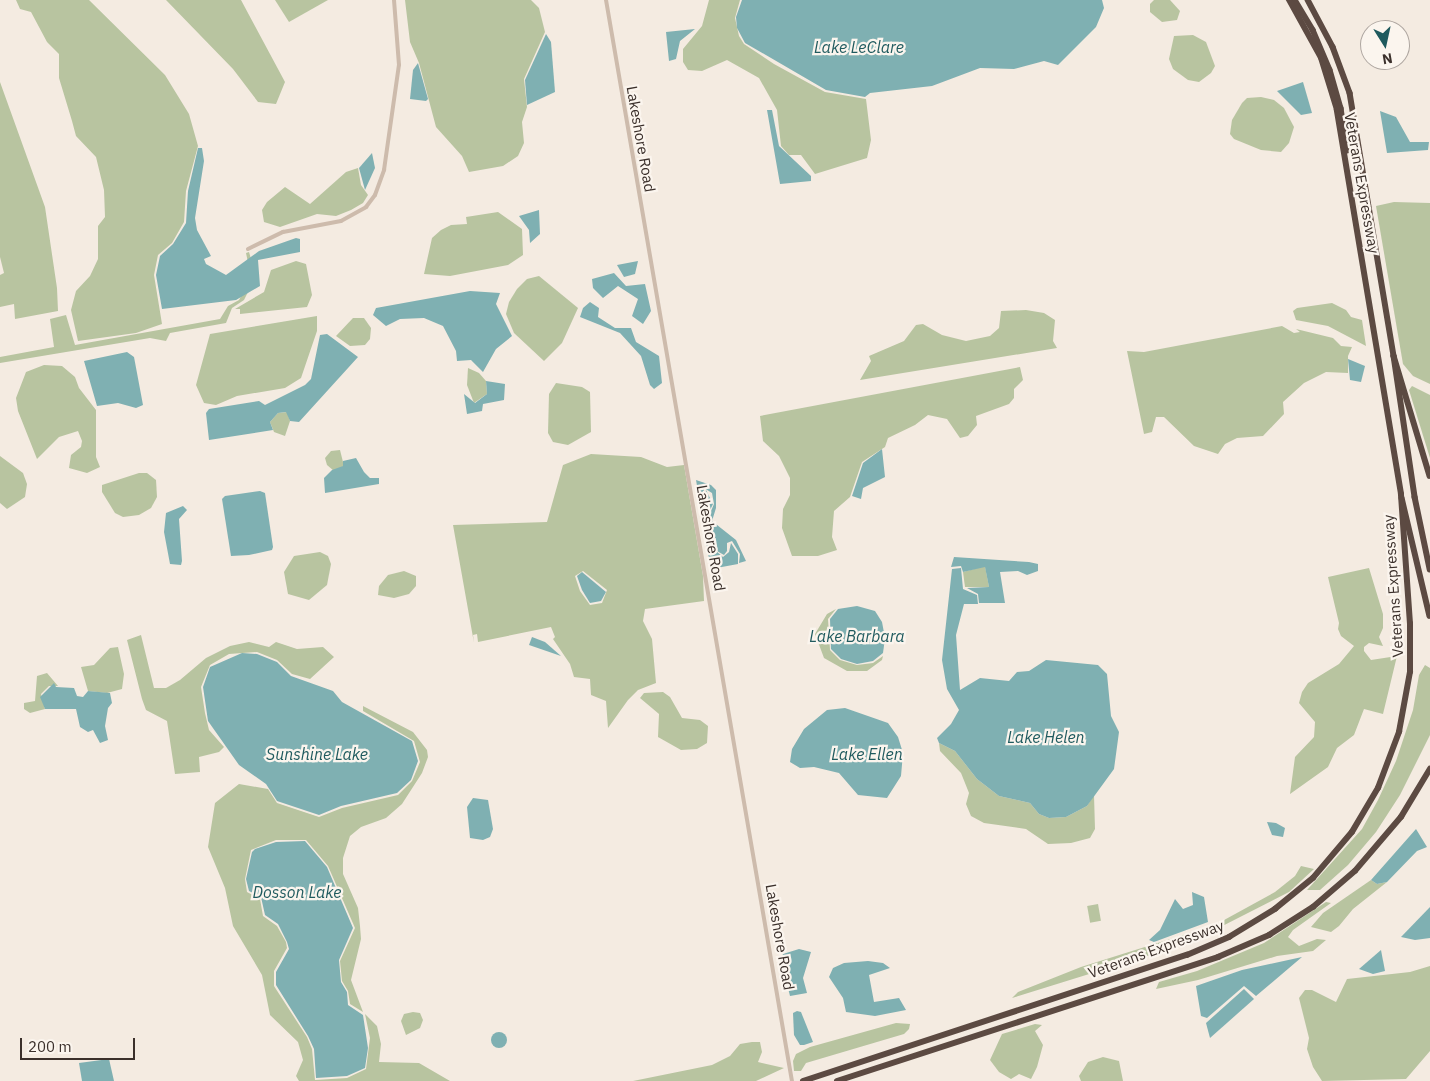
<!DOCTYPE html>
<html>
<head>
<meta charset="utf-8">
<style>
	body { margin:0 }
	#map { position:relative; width:1430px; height:1081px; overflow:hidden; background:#f4ebe1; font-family:"IBM Plex Sans",sans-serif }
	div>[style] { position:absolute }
	.green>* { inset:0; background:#b8c4a0; transform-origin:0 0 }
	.water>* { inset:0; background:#7fb0b2 }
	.round { border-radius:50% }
	.minor>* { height:4px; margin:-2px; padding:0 2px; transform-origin:2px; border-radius:2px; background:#cdbbac }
	.highway>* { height:5.5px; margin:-2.75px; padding:0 2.75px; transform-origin:2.75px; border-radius:2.75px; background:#5c4a42 }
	span { translate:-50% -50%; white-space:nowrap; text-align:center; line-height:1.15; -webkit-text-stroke:4.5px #fbf5ee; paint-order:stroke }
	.street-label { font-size:15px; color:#3b302b }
	.water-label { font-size:16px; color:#1f5a5e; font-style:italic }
	.north { position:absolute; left:1360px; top:20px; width:50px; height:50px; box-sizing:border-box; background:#fbf5ee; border:1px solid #aea6a0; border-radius:50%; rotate:170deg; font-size:14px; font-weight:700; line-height:20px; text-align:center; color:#3b302b }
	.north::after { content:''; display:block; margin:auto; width:18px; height:22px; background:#1f5a5e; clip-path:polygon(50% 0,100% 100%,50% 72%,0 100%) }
	.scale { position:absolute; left:20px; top:1038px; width:115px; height:22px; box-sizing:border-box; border:2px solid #3b302b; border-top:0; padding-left:6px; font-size:15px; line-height:18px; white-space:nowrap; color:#3b302b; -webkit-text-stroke:4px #fbf5ee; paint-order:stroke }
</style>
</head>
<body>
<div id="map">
	<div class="green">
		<i style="clip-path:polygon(16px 0,89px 0,165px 75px,189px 114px,198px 146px,186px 191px,184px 222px,172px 243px,158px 255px,154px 275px,162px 324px,136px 333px,78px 341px,71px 310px,76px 291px,90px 276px,98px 259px,98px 226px,105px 217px,104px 190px,96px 157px,76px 136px,72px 121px,59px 78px,59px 54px,47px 42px,31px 12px,20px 9px)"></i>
		<i style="clip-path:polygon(166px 0,241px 0,285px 82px,276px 104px,258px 102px,233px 69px)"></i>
		<i style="clip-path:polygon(275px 0,328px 0,289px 22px)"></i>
		<i style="clip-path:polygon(405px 0,531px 0,539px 8px,545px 32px,524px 79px,527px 107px,522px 122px,524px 143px,518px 156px,503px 166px,469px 172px,462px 156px,436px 127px,419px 63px,410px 42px)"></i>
		<i style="clip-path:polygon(709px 0,740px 0,735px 18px,739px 36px,744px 44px,774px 64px,825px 92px,866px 99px,871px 140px,867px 158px,815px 174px,801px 155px,789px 155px,781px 146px,777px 110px,759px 78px,727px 60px,702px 71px,688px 70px,683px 62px,683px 49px,702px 26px)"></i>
		<i style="clip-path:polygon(1154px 0,1170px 0,1180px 11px,1177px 20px,1162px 22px,1150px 12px,1150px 4px)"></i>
		<i style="clip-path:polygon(1193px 35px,1206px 42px,1215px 66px,1211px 73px,1199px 82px,1188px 80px,1173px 69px,1169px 59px,1174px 36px)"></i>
		<i style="clip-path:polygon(0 82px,45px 207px,57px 288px,58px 311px,15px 319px,14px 304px,0 307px,0 275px,4px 273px,0 257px)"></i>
		<i style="clip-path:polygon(1261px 97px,1274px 100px,1284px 108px,1294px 127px,1289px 143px,1281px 152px,1261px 150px,1234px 139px,1230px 134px,1232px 120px,1242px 103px,1247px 98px)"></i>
		<i style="clip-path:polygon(358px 168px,361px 185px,368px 195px,363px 203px,351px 210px,336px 216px,317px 214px,280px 227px,264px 222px,262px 210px,267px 202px,285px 187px,310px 204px,346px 172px)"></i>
		<i style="clip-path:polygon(1394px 202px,1430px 203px,1430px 384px,1413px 376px,1403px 364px,1376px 206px)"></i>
		<i style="clip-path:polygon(498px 212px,522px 229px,523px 255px,508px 265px,450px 276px,424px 274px,432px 238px,441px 230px,451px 225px,467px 224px,466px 217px)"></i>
		<i style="clip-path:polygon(249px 252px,256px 276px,244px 300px,232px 308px,226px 323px,170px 333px,166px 341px,150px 338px,0 363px,0 357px,54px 347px,50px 319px,66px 315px,75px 345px,220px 319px,228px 306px,239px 300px,251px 277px,246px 253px)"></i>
		<i style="clip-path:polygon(296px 261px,306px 264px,312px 295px,307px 307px,240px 314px,240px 309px,235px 309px,264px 292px,271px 270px)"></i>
		<i style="clip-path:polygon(539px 276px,578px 308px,562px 343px,544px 361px,514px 333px,506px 314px,509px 302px,517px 289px,527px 279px)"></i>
		<i style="clip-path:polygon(1332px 303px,1346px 310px,1351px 317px,1362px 320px,1366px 346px,1328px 326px,1296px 320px,1293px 311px,1297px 308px)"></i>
		<i style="clip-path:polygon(1026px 310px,1044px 313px,1055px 320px,1053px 341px,1057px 348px,860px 380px,871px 361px,869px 356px,904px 341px,916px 325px,923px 324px,942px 335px,966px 341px,990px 336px,999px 328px,1001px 311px)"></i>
		<i style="clip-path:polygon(317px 316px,317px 331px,301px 378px,285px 388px,237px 396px,216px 405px,204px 403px,196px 385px,210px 334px)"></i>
		<i style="clip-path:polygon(353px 318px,364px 318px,371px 328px,370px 339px,365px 345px,350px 346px,336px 336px)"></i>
		<i style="clip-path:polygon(1282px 326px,1294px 333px,1300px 332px,1296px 329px,1333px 338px,1341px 346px,1352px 347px,1348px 356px,1348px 373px,1326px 372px,1304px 383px,1283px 402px,1284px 414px,1263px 436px,1237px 438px,1225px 444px,1218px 454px,1194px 446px,1164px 417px,1156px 417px,1152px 432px,1144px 434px,1127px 351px,1144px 352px)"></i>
		<i style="clip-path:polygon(44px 365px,62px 366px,75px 377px,79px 388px,96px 410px,96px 457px,100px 467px,87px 473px,69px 468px,71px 455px,81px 447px,82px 441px,78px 431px,59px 437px,37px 459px,18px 411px,16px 398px,26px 372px)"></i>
		<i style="clip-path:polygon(1020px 367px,1023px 380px,1014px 389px,1014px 398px,1009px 404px,976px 416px,977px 425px,968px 436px,960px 438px,947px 419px,928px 415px,915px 425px,888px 438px,885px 447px,862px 462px,850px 497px,834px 511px,832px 537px,837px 550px,818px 556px,792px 556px,782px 528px,783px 509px,790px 495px,790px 478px,779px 456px,763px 441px,760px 416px)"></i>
		<i style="clip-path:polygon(468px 368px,479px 373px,486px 381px,487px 394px,474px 403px,467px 385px)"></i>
		<i style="clip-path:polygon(556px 383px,582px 387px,590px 392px,591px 432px,568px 445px,553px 442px,548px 433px,549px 394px)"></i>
		<i style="clip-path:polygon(1412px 386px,1430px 395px,1430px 458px,1409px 390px)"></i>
		<i style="clip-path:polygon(287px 412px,290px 421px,285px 436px,274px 432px,270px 422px,278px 413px)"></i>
		<i style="clip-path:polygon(340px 450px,344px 466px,334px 471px,327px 465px,325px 458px,331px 451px)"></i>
		<i style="clip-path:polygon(evenodd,591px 454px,641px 457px,667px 467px,684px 465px,703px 576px,704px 601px,645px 609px,643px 621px,652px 639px,656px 683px,638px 690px,628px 700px,608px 728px,606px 701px,591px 695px,590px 679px,574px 677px,570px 664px,553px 639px,555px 637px,551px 627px,478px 642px,477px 634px,473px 635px,474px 643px,453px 525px,547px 522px,563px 465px,591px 454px,583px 571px,607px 590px,602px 603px,590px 605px,580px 591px,575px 576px,583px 571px)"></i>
		<i style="clip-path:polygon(0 456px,23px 473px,27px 484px,25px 497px,7px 509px,0 503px)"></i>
		<i style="clip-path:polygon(139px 473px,147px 473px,156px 480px,157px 497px,151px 508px,139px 515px,123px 517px,115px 513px,102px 492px,102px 485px)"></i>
		<i style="clip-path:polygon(320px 552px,328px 556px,331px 564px,327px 585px,309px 600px,288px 594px,284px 572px,294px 556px)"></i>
		<i style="clip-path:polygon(985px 566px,989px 587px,965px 587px,963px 572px)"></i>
		<i style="clip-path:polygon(1369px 568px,1383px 614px,1383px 628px,1379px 637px,1383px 646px,1369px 643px,1364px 647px,1364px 651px,1371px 660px,1397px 656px,1383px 714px,1364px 709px,1354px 735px,1337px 748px,1328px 767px,1290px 794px,1295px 757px,1314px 737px,1315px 722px,1299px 703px,1302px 692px,1308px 683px,1339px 664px,1354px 646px,1341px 636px,1338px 629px,1339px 623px,1328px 577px)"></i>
		<i style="clip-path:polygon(404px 571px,416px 576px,416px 586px,409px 594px,394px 598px,378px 595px,379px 586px,388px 575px)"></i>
		<i style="clip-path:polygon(836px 609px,828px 619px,830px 650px,840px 660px,857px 665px,873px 663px,883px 656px,882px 660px,867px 671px,847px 671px,824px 658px,815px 634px,827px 614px)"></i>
		<i style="clip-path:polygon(141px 635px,154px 688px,166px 688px,180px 680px,206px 658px,230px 646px,249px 642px,269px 647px,276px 642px,297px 649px,323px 647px,334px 657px,310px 679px,292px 674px,277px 660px,257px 652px,229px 654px,210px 665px,201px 687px,205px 713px,209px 730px,224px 747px,219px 752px,199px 757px,200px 772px,175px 774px,167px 721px,146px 710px,142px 699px,127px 640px)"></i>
		<i style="clip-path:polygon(118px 647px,124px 674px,122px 689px,107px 693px,88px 691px,81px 667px,94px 665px,110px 648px)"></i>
		<i style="clip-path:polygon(1425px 665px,1430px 668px,1430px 735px,1400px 795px,1376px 832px,1348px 865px,1320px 890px,1307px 890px,1362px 829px,1378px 800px,1396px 761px,1413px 710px,1419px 675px)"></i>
		<i style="clip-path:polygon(47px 673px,58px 686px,49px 686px,41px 694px,45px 709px,30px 713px,24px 709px,24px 703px,35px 701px,37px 676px)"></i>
		<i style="clip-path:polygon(663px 692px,670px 697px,682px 718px,700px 720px,708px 726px,707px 743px,697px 749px,681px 750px,658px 737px,659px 714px,640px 698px,644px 693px)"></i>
		<i style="clip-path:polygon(363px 706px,413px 732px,427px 750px,428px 757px,422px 773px,402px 804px,386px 818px,361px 827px,350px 836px,343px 858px,343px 874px,358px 908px,360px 926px,361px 939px,351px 980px,363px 1012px,350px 1004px,348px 991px,342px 981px,340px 961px,355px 928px,328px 866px,306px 840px,276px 840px,251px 850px,245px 879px,247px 892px,260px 899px,263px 916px,277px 926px,286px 942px,287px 948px,274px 971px,274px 986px,307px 1037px,312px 1049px,315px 1080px,347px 1078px,366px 1069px,370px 1038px,365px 1014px,377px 1026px,381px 1044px,379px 1062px,419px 1063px,450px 1081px,299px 1081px,296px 1076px,303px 1060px,298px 1042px,270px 1015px,262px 975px,233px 926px,225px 888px,208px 847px,215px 803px,239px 784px,268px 789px,277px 803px,319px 817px,342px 808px,398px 795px,412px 781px,420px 762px,414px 741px,363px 711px)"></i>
		<i style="clip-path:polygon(939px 743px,955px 751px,977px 779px,999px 796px,1030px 803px,1039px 814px,1049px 818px,1066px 817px,1087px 806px,1094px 795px,1095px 829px,1090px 838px,1071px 843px,1048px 844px,1026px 829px,984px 823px,971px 816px,966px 804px,969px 793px,961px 773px,940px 751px)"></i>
		<i style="clip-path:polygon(1301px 866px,1314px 869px,1289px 892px,1189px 943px,1012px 998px,1018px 992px,1081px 967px,1215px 925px,1275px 892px,1295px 876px)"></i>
		<i style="clip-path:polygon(1371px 880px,1377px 884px,1387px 882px,1353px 909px,1339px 926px,1331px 932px,1311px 927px,1323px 913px)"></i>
		<i style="clip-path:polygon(1326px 902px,1331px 903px,1293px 930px,1288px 937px,1299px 946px,1317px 939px,1326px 940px,1313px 951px,1277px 956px,1198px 980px,1156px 989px,1159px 982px,1197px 971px,1264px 943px)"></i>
		<i style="left:1098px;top:904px;width:17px;height:11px;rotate:80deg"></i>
		<i style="clip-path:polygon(1430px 966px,1430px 1051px,1406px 1079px,1322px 1081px,1313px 1067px,1307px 1049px,1309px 1038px,1299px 998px,1305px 990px,1312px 990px,1336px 1002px,1347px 979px,1410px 972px)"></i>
		<i style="clip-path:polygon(413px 1012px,420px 1013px,423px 1020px,420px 1028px,406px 1035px,401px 1021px,404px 1014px)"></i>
		<i style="clip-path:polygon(896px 1023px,910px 1024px,909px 1029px,904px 1034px,806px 1063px,801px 1071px,794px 1071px,793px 1061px,796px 1054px,810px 1047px)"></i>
		<i style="clip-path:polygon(1035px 1024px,1042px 1025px,1035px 1031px,1043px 1045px,1037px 1067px,1031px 1079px,1019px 1074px,1011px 1079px,999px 1072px,990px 1060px,1002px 1034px)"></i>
		<i style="clip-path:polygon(752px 1042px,760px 1042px,762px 1052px,758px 1062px,784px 1068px,756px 1081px,633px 1081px,712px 1065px,730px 1056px,740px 1044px)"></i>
		<i style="clip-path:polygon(1103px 1057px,1119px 1061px,1123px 1081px,1081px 1081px,1079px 1076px,1088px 1062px)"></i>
	</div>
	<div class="water">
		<i style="clip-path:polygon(742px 0,1102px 0,1104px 8px,1096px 27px,1058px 65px,1044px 61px,1014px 69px,980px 68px,932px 86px,870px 93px,865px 97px,826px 90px,745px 43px,737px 28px,736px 17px)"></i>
		<i style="clip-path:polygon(695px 29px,680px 41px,676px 59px,669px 61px,666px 32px)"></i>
		<i style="clip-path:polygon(546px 34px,551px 42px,555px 92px,527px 105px,525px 80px)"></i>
		<i style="clip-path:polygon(418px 63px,428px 99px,426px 101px,410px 99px,413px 70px)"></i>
		<i style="clip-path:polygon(1303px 82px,1312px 113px,1301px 115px,1277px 91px)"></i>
		<i style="clip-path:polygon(767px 110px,772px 110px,779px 146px,811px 176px,811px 181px,780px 184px)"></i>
		<i style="clip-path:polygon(1380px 111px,1396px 117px,1410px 142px,1429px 142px,1428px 150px,1387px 153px)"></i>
		<i style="clip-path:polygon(198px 148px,202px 148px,204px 161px,195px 218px,197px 230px,211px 256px,204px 259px,206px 264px,226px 275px,259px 251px,296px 238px,300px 239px,300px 252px,258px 260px,260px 286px,236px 300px,162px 309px,156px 275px,160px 256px,173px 244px,186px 223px,188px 191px)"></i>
		<i style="clip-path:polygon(372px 153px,375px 168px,365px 190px,359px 168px)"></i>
		<i style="clip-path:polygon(539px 210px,540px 234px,530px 243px,529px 230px,519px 216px)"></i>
		<i style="clip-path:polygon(638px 261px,635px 274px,624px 277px,617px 265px)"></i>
		<i style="clip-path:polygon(614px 273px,626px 286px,645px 284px,651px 311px,643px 324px,632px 316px,638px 299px,618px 286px,603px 298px,593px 288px,592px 279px)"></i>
		<i style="clip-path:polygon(470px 291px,500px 293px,496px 304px,512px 336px,496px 349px,483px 372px,471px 360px,457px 361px,456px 351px,443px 326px,424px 318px,400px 319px,386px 326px,373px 315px,376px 308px)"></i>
		<i style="clip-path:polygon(590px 302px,599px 308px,598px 317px,615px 328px,631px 328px,636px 342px,659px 356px,662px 383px,654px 389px,650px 385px,641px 356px,620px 333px,580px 317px,583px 308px)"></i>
		<i style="clip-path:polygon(327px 334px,358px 357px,299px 422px,290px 421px,286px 412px,278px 413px,270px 422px,273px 430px,209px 440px,206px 413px,209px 409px,259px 401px,265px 405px,305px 385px,311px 379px,320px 335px)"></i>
		<i style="clip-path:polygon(127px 352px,134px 357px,143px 405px,136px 408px,118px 403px,97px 406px,84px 361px)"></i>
		<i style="clip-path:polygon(1348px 359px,1365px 366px,1361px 382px,1350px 380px)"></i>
		<i style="clip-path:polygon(486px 381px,505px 384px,504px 400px,483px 404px,482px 411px,467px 414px,464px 394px,475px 403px,487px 394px)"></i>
		<i style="clip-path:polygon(882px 449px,885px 477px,863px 488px,861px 499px,852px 496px,863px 463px)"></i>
		<i style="clip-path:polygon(356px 458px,364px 472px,370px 478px,379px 478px,379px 484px,325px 493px,324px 478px,332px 470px,343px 466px,343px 461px)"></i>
		<i style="clip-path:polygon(696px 480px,711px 485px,716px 490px,716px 508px,712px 521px,736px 540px,746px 561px,739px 563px,740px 554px,732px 541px,727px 543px,727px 551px,724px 555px,717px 551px,714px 538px,711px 542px,708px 532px,709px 516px,714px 504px,712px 493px,704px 488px,703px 519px)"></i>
		<i style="clip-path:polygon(706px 490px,713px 504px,707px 516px,708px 539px,711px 543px,713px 541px,716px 551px,723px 557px,729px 552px,731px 543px,738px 554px,738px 564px,711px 569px,702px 521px)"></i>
		<i style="clip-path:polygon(260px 491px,265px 493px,273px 547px,272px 550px,249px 555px,231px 556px,222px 499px,225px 496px)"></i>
		<i style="clip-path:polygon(183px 506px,187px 510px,179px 519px,182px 561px,181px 565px,170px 564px,164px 532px,166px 513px)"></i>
		<i style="clip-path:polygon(954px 557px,1029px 562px,1038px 564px,1038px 571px,1027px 575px,1018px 571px,1000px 572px,1005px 603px,979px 603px,978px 594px,967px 588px,989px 587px,985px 567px,963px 572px,961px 566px,951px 567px)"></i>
		<i style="clip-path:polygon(961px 568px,963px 589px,977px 595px,978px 604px,964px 604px,956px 635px,960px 690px,980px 678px,1009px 681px,1017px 672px,1029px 671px,1046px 660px,1098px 665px,1107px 674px,1111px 716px,1119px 732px,1114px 769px,1087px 806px,1066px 817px,1049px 818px,1039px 814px,1030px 803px,999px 796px,977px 779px,955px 751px,939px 743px,937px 738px,951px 724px,959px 710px,947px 689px,942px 660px,952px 569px)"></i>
		<i style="clip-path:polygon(582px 572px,606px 592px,601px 601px,590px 603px,582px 590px,577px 576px)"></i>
		<i style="clip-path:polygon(857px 606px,875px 611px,882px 622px,885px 638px,883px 653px,873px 661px,857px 664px,841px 659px,831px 649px,830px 619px,838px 609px)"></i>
		<i style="clip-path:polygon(532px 637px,545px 642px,561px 656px,529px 645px)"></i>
		<i style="clip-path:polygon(242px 653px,257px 654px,277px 662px,291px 676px,333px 691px,342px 702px,412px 741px,418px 761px,411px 780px,397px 793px,341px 806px,319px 815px,277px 801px,266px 784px,239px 765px,208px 721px,203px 687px,210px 667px)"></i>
		<i style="clip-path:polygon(54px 683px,56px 687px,74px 688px,77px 696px,83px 697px,88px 691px,110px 693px,112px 703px,108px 708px,105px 726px,108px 740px,100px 743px,93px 730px,88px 732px,80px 727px,76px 709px,45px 709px,40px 697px)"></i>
		<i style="clip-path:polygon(845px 708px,888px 723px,898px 737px,903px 753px,901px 776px,887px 798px,858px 795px,839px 773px,814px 767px,800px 768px,790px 762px,792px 749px,804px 729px,827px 710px)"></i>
		<i style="clip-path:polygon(473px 798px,488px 800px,493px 829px,490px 837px,483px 840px,470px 838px,467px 807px)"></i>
		<i style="clip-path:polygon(1267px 822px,1276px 823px,1285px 828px,1283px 837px,1272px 835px)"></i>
		<i style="clip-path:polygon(1416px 829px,1427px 847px,1417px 851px,1387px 882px,1377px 884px,1371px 880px)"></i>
		<i style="clip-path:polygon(305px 841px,327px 867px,353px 928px,339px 960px,341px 982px,347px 992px,348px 1005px,363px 1015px,368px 1048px,365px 1068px,347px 1076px,316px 1078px,314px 1049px,308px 1036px,276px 985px,276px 972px,289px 949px,287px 942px,278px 924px,265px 915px,261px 897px,249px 891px,246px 879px,252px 852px,255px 849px,276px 842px)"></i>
		<i style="clip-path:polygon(1192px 892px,1204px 897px,1208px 922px,1154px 942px,1149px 940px,1160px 930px,1175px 899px,1183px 909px,1193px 905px)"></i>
		<i style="clip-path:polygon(1430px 907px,1430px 938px,1415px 940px,1401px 937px)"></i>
		<i style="clip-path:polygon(799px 949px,811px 952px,803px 978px,807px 993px,790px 996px,781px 960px,783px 954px)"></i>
		<i style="clip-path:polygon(1381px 950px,1385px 971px,1373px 974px,1359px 969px)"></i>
		<i style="clip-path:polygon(1302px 957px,1256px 996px,1244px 986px,1207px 1018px,1201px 1016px,1196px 986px,1242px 970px)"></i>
		<i style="clip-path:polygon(868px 961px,883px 963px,890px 968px,869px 975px,874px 1002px,899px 998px,906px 1010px,875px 1016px,846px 1012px,843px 998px,829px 977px,833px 968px,844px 963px)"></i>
		<i style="clip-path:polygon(1244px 989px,1254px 999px,1210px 1038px,1206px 1023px)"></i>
		<i style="clip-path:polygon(797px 1011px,801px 1012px,813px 1042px,804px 1045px,800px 1045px,794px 1035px,793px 1013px)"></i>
		<i class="round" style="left:491px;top:1032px;width:16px;height:16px"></i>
		<i style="clip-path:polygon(109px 1059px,114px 1081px,82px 1081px,79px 1063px)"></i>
	</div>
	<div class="minor">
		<i style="left:606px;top:0;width:1097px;rotate:80.24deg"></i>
		<i style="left:248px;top:249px;width:39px;rotate:-26deg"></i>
		<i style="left:283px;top:232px;width:59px;rotate:-10.7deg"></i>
		<i style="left:341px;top:221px;width:29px;rotate:-29deg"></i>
		<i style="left:366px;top:207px;width:15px;rotate:-53deg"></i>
		<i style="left:375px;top:195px;width:27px;rotate:-70deg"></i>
		<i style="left:384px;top:170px;width:106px;rotate:-81.9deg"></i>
		<i style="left:399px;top:65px;width:65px;rotate:-94.4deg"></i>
	</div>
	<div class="highway">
		<i style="left:1295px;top:0;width:35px;rotate:59deg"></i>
		<i style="left:1313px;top:30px;width:43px;rotate:67deg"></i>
		<i style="left:1330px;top:70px;width:40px;rotate:74deg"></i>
		<i style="left:1341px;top:108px;width:43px;rotate:82.1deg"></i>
		<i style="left:1308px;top:0;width:53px;rotate:62deg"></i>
		<i style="left:1333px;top:47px;width:49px;rotate:69.7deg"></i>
		<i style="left:1350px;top:93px;width:267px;rotate:80.5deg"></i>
		<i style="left:1394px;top:356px;width:125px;rotate:73.3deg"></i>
		<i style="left:1394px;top:356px;width:143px;rotate:81.5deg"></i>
		<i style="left:1415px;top:497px;width:74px;rotate:78.2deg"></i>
		<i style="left:1402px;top:498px;width:121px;rotate:76.7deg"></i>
		<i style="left:803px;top:1081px;width:404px;rotate:-18.2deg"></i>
		<i style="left:1187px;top:955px;width:46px;rotate:-23.2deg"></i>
		<i style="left:1229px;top:937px;width:54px;rotate:-31.3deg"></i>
		<i style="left:1275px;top:909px;width:49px;rotate:-39.2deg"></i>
		<i style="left:1313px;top:878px;width:60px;rotate:-49.7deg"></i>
		<i style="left:1352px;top:832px;width:51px;rotate:-59.4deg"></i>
		<i style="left:1378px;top:788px;width:60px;rotate:-69.4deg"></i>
		<i style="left:1399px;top:732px;width:61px;rotate:-79.6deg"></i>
		<i style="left:1410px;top:672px;width:48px;rotate:-90deg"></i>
		<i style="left:1410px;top:624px;width:130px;rotate:-94deg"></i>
		<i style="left:1401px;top:494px;width:389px;rotate:-99.5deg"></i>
		<i style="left:1337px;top:110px;width:54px;rotate:-107.1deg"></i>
		<i style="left:1321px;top:58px;width:66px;rotate:-118.9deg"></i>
		<i style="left:837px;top:1081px;width:401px;rotate:-18deg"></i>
		<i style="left:1218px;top:957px;width:56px;rotate:-23.3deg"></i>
		<i style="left:1269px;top:935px;width:52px;rotate:-32.5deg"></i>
		<i style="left:1313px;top:907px;width:55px;rotate:-40.6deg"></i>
		<i style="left:1355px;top:871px;width:71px;rotate:-49.6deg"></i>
		<i style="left:1401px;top:817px;width:56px;rotate:-58.9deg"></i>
	</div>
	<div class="street-label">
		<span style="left:641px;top:139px;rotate:80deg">Lakeshore Road</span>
		<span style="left:1362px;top:183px;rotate:80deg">Veterans Expressway</span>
		<span style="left:711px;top:538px;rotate:80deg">Lakeshore Road</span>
		<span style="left:1393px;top:586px;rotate:-94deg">Veterans Expressway</span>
		<span style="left:780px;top:937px;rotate:80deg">Lakeshore Road</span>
		<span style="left:1156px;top:949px;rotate:-20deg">Veterans Expressway</span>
	</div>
	<div class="water-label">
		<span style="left:859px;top:47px">Lake LeClare</span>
		<span style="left:857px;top:636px">Lake Barbara</span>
		<span style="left:1046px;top:737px">Lake Helen</span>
		<span style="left:317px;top:754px">Sunshine Lake</span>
		<span style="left:867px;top:754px">Lake Ellen</span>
		<span style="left:297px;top:892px">Dosson Lake</span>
	</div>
	<div class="north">N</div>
	<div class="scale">200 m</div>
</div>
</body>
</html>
